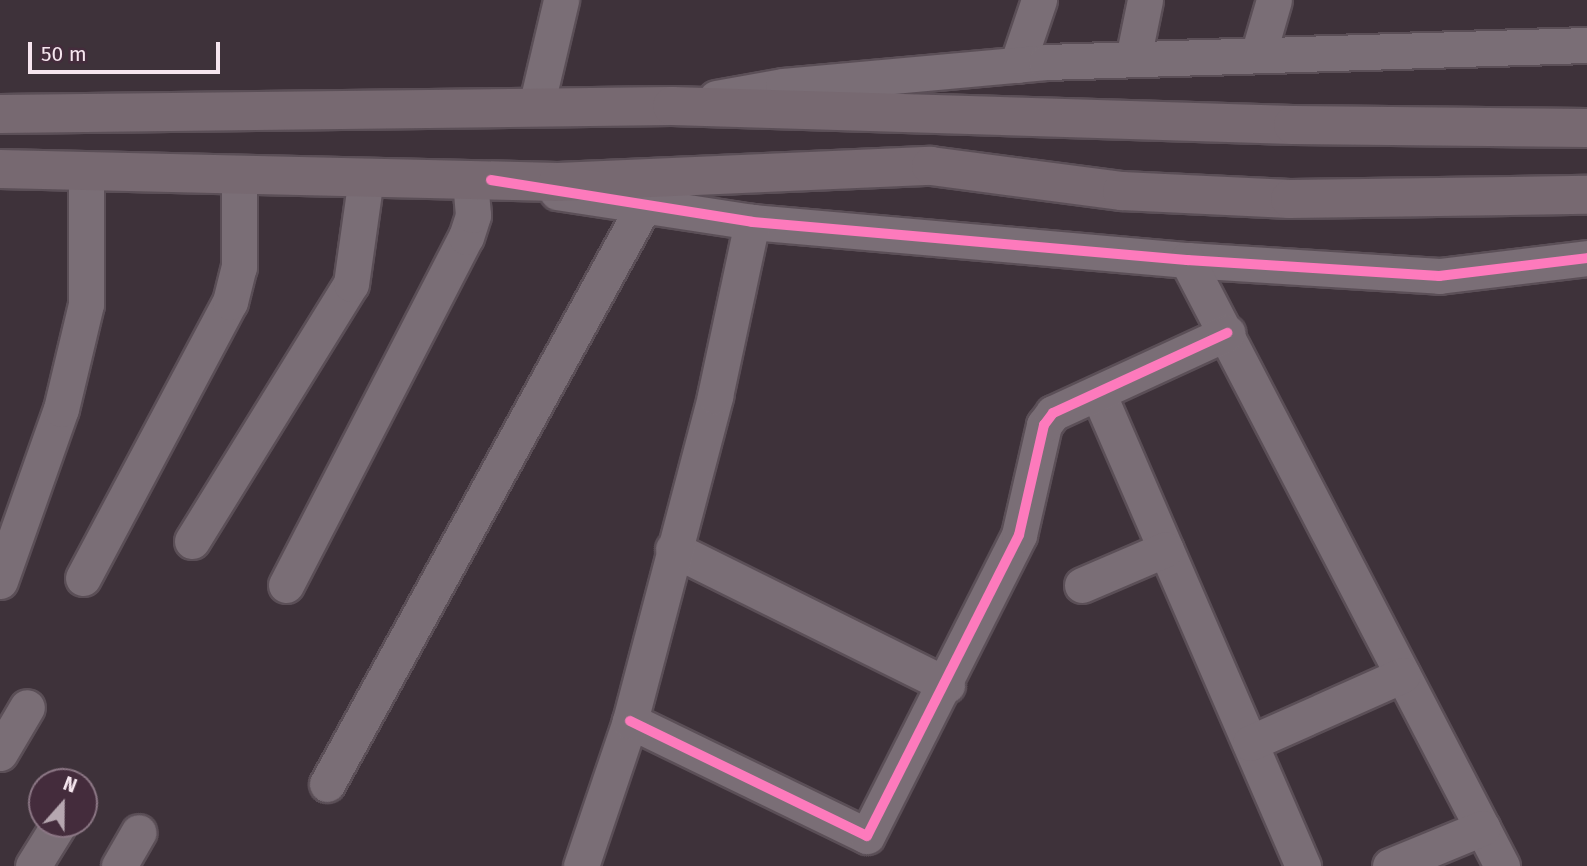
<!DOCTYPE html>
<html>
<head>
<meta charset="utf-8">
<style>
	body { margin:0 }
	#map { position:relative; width:1587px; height:866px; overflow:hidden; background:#3e323a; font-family:"Fira Sans",sans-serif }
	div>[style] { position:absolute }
	.roads { filter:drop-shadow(2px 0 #5b4f57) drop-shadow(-2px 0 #5b4f57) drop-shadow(0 2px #5b4f57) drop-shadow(0 -2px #5b4f57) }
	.minor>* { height:35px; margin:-17.5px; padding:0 17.5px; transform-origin:17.5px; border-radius:17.5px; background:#7a6e76 }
	.major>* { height:38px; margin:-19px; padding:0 19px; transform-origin:19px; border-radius:19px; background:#776971 }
	.cycleway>* { height:10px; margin:-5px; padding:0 5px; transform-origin:5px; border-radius:5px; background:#fd7abc }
	span { translate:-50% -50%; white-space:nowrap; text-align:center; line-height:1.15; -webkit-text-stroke:6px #442c3c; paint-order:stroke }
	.north { position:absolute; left:28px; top:768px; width:70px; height:70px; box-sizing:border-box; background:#442c3c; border:2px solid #8b7684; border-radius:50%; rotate:21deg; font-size:19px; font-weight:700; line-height:28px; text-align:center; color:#f6e6ef }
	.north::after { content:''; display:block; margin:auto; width:24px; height:32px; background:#b6a7b0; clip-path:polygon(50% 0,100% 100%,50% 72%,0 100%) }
	.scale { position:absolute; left:28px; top:42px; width:192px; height:32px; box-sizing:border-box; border:4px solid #f6e6ef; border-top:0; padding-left:9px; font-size:21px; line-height:24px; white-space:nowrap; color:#f6e6ef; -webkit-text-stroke:5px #442c3c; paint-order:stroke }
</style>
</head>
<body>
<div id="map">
	<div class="roads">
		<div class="minor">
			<i style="left:1258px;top:55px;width:57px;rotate:-73.8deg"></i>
			<i style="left:1133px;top:59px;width:60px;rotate:-78.5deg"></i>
			<i style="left:1017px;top:65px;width:69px;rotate:-71.3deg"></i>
			<i style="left:716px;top:98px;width:68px;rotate:-10.2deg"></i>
			<i style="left:783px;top:86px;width:264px;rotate:-5.2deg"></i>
			<i style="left:1046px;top:62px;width:541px;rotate:-1.8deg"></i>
			<i style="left:536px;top:107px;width:110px;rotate:-76.8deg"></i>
			<i style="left:557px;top:192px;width:197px;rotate:8.7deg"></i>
			<i style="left:752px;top:222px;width:437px;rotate:5deg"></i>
			<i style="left:1187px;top:260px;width:253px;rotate:3.6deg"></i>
			<i style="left:1439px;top:276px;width:149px;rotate:-6.9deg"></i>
			<i style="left:1187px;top:260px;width:683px;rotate:62.53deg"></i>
			<i style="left:1098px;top:393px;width:516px;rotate:66.57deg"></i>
			<i style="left:192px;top:541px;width:302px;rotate:-58.3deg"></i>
			<i style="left:351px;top:284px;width:108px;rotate:-82deg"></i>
			<i style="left:673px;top:549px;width:306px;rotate:26.4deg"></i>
			<i style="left:83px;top:578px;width:313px;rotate:-62deg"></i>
			<i style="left:230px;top:302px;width:36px;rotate:-76deg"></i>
			<i style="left:239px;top:267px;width:93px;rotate:-90deg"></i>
			<i style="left:0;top:581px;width:182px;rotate:-70.5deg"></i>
			<i style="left:61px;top:409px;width:108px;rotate:-76.6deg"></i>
			<i style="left:86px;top:304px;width:133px;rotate:-90deg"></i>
			<i style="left:286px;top:585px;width:392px;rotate:-62.7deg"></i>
			<i style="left:466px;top:237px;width:23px;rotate:-72deg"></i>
			<i style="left:473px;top:215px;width:35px;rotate:-95deg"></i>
			<i style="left:1082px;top:585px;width:91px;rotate:-23.2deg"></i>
			<i style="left:630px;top:721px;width:263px;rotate:25.9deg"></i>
			<i style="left:867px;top:836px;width:337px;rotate:-63.2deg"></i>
			<i style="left:1019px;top:535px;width:113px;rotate:-77.2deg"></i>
			<i style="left:1044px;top:425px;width:15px;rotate:-53deg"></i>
			<i style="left:1053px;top:413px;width:192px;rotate:-24.7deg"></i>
			<i style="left:1250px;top:743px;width:167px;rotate:-24deg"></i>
			<i style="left:0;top:753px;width:53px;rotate:-59.6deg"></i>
			<i style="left:327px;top:784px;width:658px;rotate:-61.29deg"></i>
			<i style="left:33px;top:866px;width:49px;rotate:-58.2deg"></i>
			<i style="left:119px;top:866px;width:39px;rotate:-60deg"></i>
			<i style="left:581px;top:866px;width:153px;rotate:-71.3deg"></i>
			<i style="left:630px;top:721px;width:336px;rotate:-75.3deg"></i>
			<i style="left:715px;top:396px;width:178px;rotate:-78deg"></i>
			<i style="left:1390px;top:866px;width:100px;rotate:-22.4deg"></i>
		</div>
		<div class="major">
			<i style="left:0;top:114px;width:672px;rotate:-0.68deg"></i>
			<i style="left:672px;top:106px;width:621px;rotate:1.75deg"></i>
			<i style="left:1293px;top:125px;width:294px;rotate:0.6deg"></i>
			<i style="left:0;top:169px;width:558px;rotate:1.33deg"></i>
			<i style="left:558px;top:182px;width:373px;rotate:-2.5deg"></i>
			<i style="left:931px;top:166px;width:193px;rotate:7.5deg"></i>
			<i style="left:1122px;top:191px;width:168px;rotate:2.7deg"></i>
			<i style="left:1290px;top:199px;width:297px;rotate:-0.8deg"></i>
		</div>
	</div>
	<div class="cycleway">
		<i style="left:491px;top:180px;width:264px;rotate:9.1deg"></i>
		<i style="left:752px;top:222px;width:437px;rotate:5deg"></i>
		<i style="left:1187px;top:260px;width:253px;rotate:3.6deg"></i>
		<i style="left:1439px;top:276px;width:149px;rotate:-6.9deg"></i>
		<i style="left:630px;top:721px;width:263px;rotate:25.9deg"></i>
		<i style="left:867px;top:836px;width:337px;rotate:-63.2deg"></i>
		<i style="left:1019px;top:535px;width:113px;rotate:-77.2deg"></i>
		<i style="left:1044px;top:425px;width:15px;rotate:-53deg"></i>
		<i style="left:1053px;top:413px;width:192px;rotate:-24.7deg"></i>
	</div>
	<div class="north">N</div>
	<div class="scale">50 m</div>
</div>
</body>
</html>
